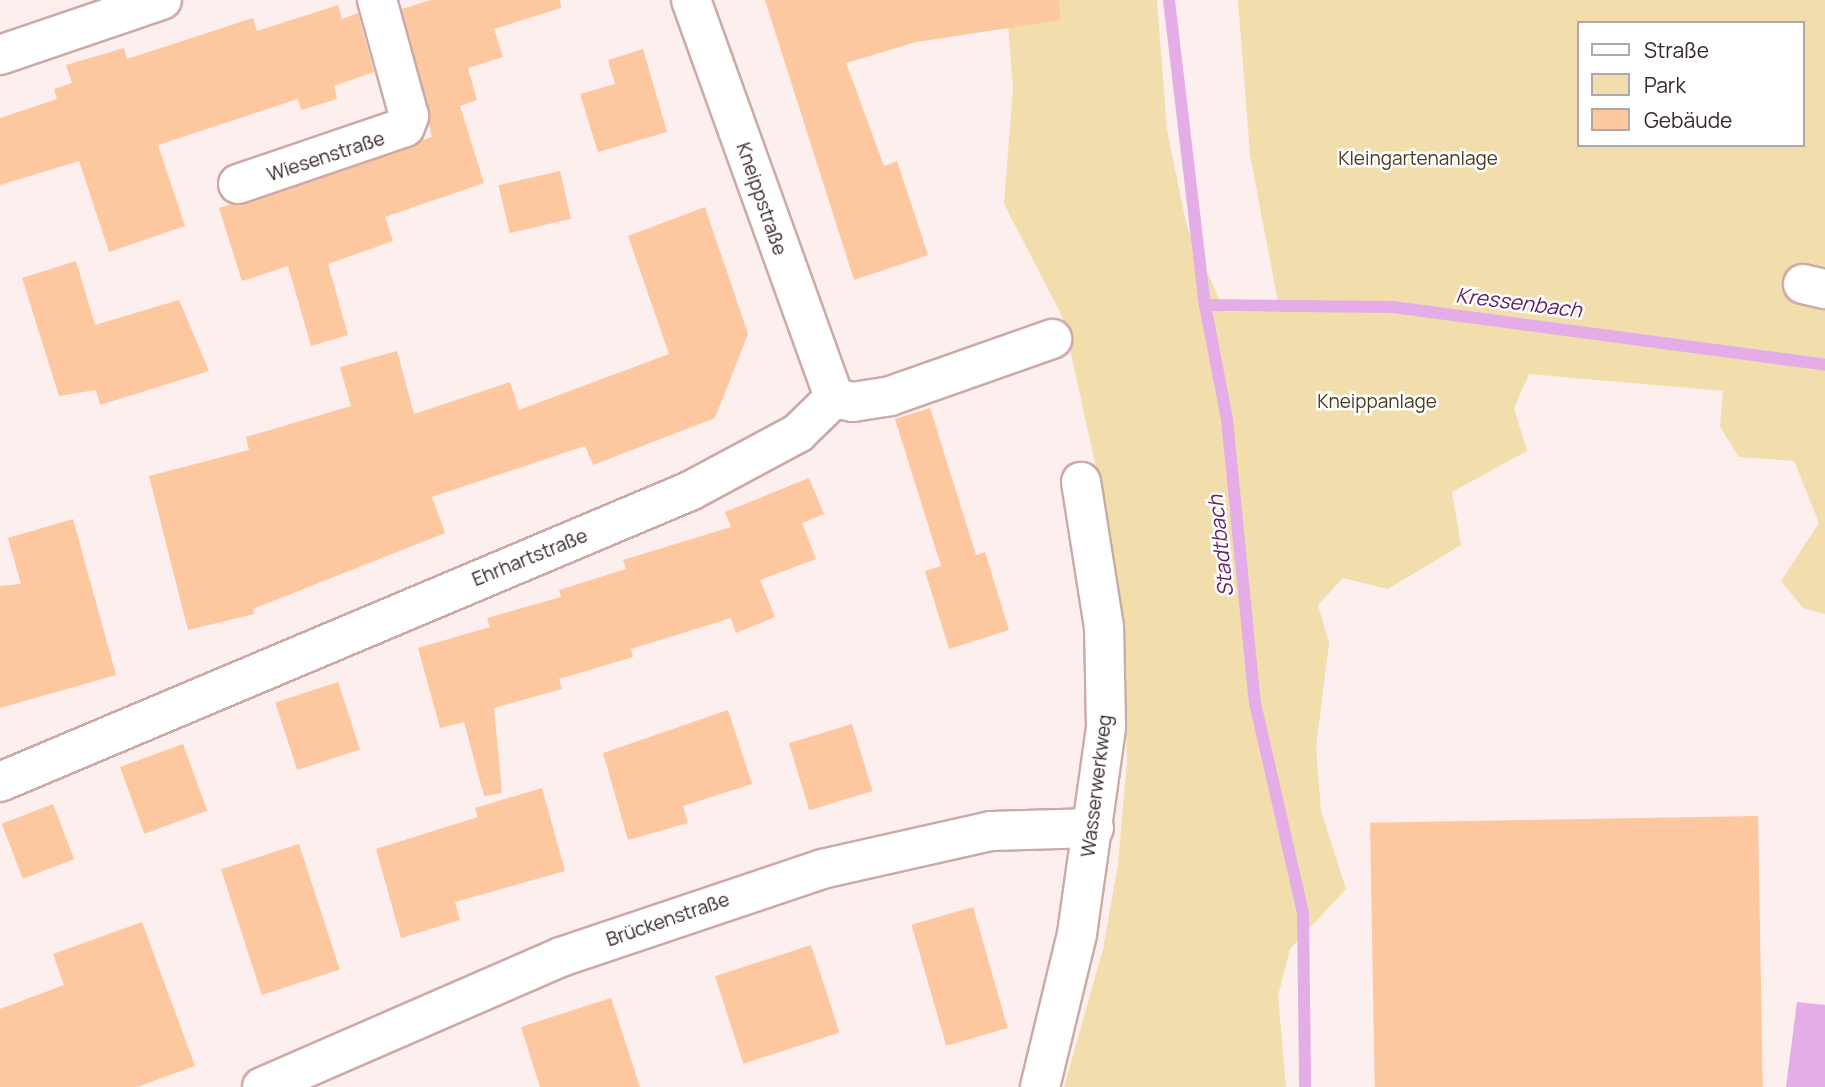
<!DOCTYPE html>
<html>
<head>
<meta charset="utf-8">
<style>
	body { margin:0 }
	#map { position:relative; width:1825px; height:1087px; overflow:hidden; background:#fdefed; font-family:Manrope,sans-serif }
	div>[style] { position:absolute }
	.green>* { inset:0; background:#f2ddac }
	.water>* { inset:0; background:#e5ade8 }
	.stream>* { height:12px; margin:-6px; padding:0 6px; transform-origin:6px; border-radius:6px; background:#e5ade8 }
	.building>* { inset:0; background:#fdc7a0; transform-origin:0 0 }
	.roads { filter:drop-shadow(2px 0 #ccaaa6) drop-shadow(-2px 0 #ccaaa6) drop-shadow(0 2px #ccaaa6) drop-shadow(0 -2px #ccaaa6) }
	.street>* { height:38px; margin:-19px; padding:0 19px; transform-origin:19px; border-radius:19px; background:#fff }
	span { translate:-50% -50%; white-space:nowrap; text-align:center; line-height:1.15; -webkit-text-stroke:5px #fff; paint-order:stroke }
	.street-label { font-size:19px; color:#372928 }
	.park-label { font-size:19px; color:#493c1b }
	.water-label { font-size:21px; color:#622267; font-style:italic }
	.legend { position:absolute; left:1577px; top:21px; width:228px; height:126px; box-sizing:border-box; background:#fff; border:2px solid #afa9a9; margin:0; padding:9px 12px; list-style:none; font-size:21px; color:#372928 }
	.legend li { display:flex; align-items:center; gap:14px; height:35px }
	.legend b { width:35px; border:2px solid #afa9a9 }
</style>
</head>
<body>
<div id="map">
	<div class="green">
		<i style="clip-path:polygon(evenodd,1006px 0,1157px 0,1167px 130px,1187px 227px,1225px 312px,1280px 312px,1250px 155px,1238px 0,1825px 0,1825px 614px,1803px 608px,1781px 581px,1819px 523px,1794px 461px,1739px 457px,1720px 427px,1723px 391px,1529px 374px,1514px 408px,1527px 451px,1452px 492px,1461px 545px,1388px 589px,1343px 578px,1318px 605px,1329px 643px,1316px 747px,1321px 811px,1346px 889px,1290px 949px,1278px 996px,1286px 1087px,1064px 1087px,1103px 949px,1118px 864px,1127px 760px,1124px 668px,1111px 535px,1063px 318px,1004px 204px,1013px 88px,1006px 0,1578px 23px,1802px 23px,1802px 145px,1578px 145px,1578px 23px)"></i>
	</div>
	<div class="water">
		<i style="clip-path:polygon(1797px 1002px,1825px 1005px,1825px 1087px,1786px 1087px)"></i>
	</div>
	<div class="stream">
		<i style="left:1169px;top:0;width:307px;rotate:83.3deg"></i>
		<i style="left:1205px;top:305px;width:116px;rotate:79.1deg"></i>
		<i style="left:1227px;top:419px;width:285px;rotate:84.4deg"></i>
		<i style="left:1255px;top:703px;width:215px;rotate:77.1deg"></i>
		<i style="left:1303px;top:913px;width:174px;rotate:89.3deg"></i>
		<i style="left:1205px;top:305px;width:188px;rotate:0.6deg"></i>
		<i style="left:1393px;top:307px;width:436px;rotate:7.6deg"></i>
	</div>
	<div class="building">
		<i style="clip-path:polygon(431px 0,560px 0,561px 8px,494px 29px,503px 57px,468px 68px,477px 100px,460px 106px,484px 183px,385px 217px,393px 241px,328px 264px,348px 335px,311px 346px,288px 266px,242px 281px,219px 208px,432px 137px,402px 9px)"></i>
		<i style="clip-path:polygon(765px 0,1059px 0,1061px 20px,916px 42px,846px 63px,884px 166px,897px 161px,928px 255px,854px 280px)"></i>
		<i style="clip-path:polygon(338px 5px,342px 19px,358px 13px,374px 72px,334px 86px,337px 99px,301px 110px,298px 99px,158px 145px,185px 226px,109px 252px,79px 161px,0 185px,0 118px,57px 99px,54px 89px,72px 83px,66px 65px,124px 48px,127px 59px,253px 18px,257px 31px)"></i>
		<i style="clip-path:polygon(643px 49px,667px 132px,598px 152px,580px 94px,615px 84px,608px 60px)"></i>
		<i style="left:560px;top:171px;width:49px;height:63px;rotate:77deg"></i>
		<i style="clip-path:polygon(705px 207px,748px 334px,715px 418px,593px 465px,585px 446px,432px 497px,445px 533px,253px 609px,254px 614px,188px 630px,149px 476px,249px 450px,246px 437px,351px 406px,340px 367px,397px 351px,414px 414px,510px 382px,519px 410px,669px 354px,628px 236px)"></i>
		<i style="clip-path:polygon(76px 261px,95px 325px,179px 300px,209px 371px,100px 405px,96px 390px,59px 396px,22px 278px)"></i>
		<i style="clip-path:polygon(930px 408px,976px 555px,985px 552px,1009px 630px,949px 649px,925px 571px,941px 566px,895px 419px)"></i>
		<i style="clip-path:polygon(809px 478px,824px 514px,802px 523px,816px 559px,760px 580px,775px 617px,736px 633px,731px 618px,631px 649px,633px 657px,559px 679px,562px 689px,494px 708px,502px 793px,484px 796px,464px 722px,440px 728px,418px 648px,490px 627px,487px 618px,561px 597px,559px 590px,626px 569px,623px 560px,731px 527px,725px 512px)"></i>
		<i style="clip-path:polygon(73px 519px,116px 675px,0 708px,0 586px,21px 584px,8px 538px)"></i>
		<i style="left:338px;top:682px;width:71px;height:66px;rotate:72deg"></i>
		<i style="clip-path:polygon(728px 710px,752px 784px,683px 806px,688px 823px,628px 840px,603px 753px)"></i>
		<i style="left:852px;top:724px;width:70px;height:66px;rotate:73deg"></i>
		<i style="left:183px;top:744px;width:71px;height:67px;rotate:70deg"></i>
		<i style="clip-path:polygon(542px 788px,565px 871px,455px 902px,460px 920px,401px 938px,376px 849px,478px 817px,475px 808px)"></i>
		<i style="left:53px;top:804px;width:59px;height:55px;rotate:69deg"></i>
		<i style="left:1758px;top:816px;width:271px;height:388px;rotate:89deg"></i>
		<i style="left:299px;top:844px;width:132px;height:82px;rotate:72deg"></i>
		<i style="left:973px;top:907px;width:126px;height:64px;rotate:74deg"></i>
		<i style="clip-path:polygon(142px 922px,195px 1066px,137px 1087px,0 1087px,0 1009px,64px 985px,53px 954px)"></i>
		<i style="left:811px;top:945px;width:92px;height:101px;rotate:72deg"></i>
		<i style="clip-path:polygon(611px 998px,640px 1087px,540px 1087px,521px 1027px)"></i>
	</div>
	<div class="roads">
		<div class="street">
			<i style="left:691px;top:0;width:423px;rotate:70.2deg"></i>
			<i style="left:0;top:55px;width:171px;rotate:-18.8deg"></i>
			<i style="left:238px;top:184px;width:176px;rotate:-18.8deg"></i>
			<i style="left:405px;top:127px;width:12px;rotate:-70deg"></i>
			<i style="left:409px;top:116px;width:120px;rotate:-105.4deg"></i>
			<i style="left:1803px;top:284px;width:23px;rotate:13deg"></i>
			<i style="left:0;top:782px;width:749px;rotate:-22.87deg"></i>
			<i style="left:690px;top:491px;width:123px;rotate:-28.2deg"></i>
			<i style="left:798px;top:433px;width:50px;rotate:-44.2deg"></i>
			<i style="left:834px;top:398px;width:19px;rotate:12deg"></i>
			<i style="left:853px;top:402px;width:37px;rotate:-9deg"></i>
			<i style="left:890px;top:396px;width:172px;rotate:-19.4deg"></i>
			<i style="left:262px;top:1087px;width:326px;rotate:-23.5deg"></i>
			<i style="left:561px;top:957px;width:275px;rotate:-18.6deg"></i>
			<i style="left:822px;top:869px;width:173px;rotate:-12.7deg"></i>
			<i style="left:991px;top:831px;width:103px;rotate:-1.7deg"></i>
			<i style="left:1040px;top:1087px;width:157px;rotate:-76.4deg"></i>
			<i style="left:1077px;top:934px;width:209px;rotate:-82deg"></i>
			<i style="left:1106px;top:727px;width:100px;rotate:-91.1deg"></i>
			<i style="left:1104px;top:627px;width:147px;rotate:-99deg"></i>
		</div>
	</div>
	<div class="street-label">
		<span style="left:326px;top:157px;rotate:-18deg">Wiesenstraße</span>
		<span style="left:761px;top:199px;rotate:71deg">Kneippstraße</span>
		<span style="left:530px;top:558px;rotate:-22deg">Ehrhartstraße</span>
		<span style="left:1097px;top:786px;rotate:-83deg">Wasserwerkweg</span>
		<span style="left:668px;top:920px;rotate:-19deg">Brückenstraße</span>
	</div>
	<div class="park-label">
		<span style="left:1418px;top:159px">Kleingartenanlage</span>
		<span style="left:1377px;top:402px">Kneippanlage</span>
	</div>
	<div class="water-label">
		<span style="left:1519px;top:302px;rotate:7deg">Kressenbach</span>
		<span style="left:1220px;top:546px;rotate:-96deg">Stadtbach</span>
	</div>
	<ul class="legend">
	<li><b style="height:9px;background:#fff"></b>Straße</li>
	<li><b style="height:19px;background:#f2ddac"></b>Park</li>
	<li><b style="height:19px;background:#fdc7a0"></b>Gebäude</li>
	</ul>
</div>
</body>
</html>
